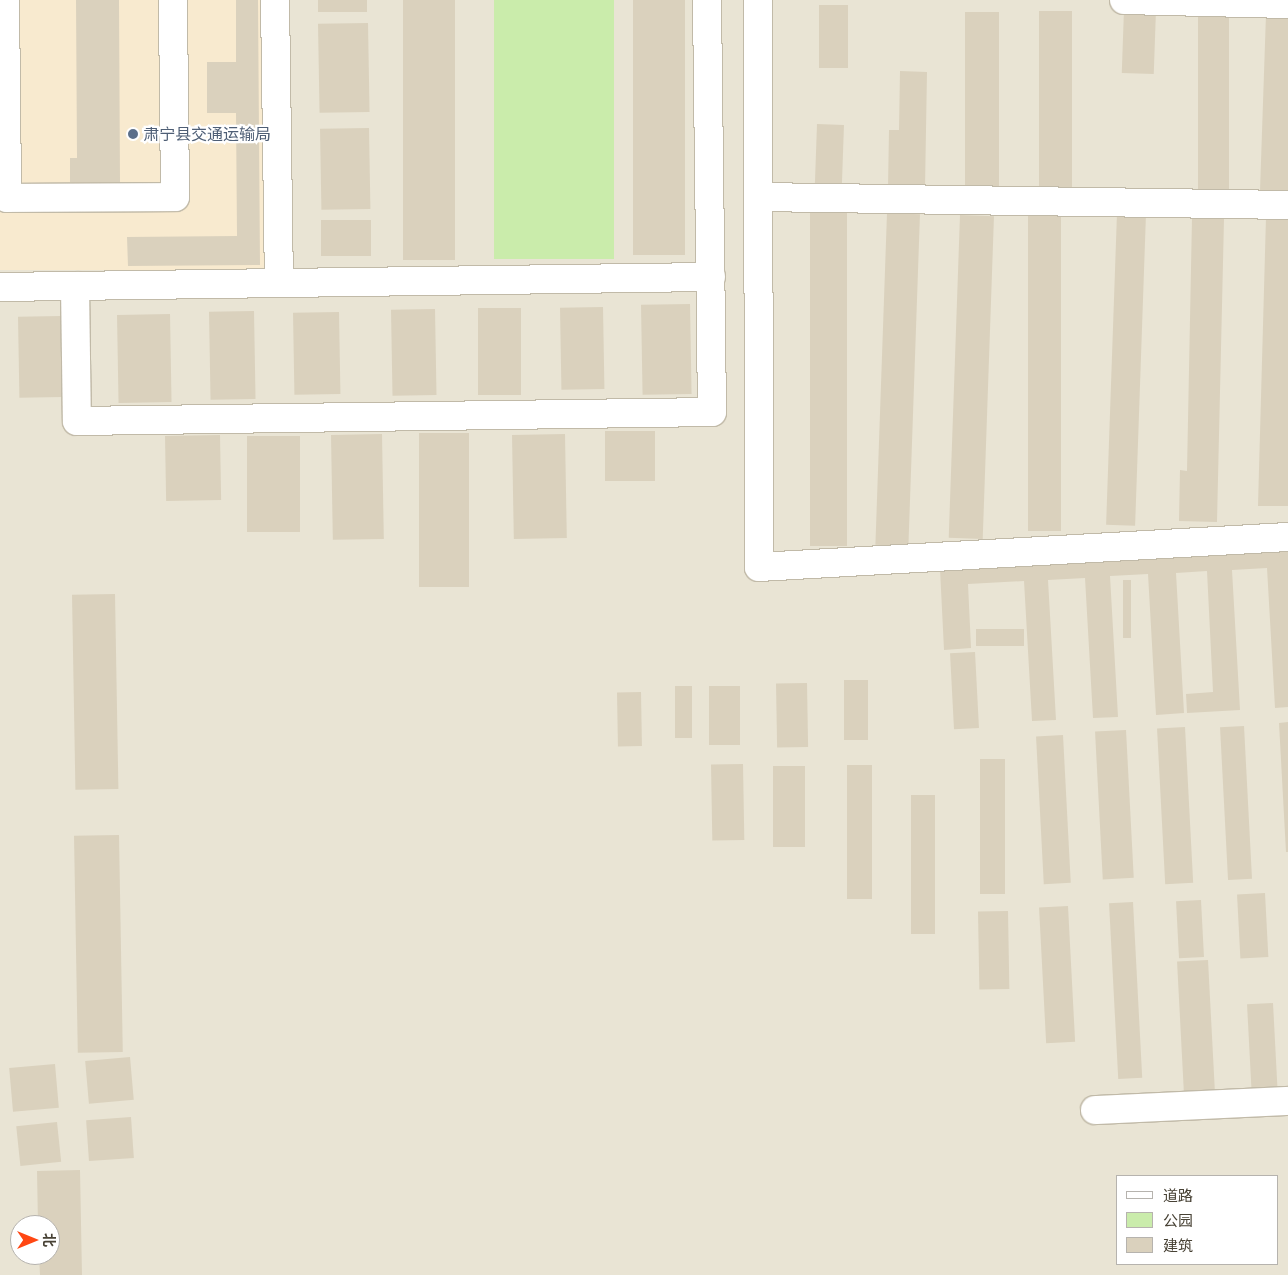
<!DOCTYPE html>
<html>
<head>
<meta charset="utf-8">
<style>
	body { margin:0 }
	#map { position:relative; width:1288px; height:1275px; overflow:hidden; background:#f5f1e6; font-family:"Archivo Narrow","Noto Sans SC",sans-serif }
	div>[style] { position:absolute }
	.residential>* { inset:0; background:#e9e4d4 }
	.commercial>* { inset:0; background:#f8eacf; transform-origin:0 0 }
	.green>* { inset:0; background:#caecab; transform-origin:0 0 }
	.building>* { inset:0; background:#dad1bd; transform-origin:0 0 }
	.roads { filter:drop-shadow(1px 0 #c1baa8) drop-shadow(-1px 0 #c1baa8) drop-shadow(0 1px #c1baa8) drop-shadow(0 -1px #c1baa8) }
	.minor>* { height:28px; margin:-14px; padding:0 14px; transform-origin:14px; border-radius:14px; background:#fff }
	.dots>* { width:14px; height:14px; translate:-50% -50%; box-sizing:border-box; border:2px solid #fff; border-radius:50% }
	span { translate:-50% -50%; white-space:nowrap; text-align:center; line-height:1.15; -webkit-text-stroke:4.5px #fff; paint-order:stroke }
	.service-label { font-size:16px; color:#4e5e75 }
	.left { translate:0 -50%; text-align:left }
	.legend { position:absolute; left:1116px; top:1175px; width:162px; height:90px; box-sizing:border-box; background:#fff; border:1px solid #b6b3ae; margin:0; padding:6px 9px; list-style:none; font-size:15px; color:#484235 }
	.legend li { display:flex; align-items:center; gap:10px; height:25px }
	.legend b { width:25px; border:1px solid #b6b3ae }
	.north { position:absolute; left:10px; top:1215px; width:50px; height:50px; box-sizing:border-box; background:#fff; border:1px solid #b6b3ae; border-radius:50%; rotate:90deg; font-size:14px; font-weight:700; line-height:20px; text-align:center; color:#484235 }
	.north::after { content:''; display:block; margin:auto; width:18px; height:22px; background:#ff4713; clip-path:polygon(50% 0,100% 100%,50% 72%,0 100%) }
</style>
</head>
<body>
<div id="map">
	<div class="residential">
		<i style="clip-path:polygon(evenodd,265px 0,1288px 0,1288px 1275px,0 1275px,0 270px,266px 268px,265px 0,1117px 1176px,1277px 1176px,1277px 1264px,1117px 1264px,1117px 1176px,265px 0,20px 1225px,50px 1225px,50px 1255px,20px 1255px,20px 1225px)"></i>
	</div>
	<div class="commercial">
		<i style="left:0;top:0;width:265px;height:270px"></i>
	</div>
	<div class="green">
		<i style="left:494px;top:0;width:120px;height:259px"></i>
	</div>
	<div class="building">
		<i style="clip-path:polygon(76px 0,119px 0,120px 182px,70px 182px,70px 158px,77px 158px)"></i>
		<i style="clip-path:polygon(236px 0,258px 0,260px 265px,128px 266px,127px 237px,237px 236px,236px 113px,207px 113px,207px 62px,236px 62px)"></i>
		<i style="left:318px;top:0;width:49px;height:12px"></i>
		<i style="left:403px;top:0;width:52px;height:260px"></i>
		<i style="left:633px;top:0;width:52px;height:255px"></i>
		<i style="left:819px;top:5px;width:29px;height:63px"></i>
		<i style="left:1124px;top:9px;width:32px;height:64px;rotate:2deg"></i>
		<i style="left:1039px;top:11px;width:33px;height:176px"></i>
		<i style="left:965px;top:12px;width:34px;height:176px"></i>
		<i style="left:1198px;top:14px;width:31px;height:181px"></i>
		<i style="clip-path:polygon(1266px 14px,1288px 15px,1288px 191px,1260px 191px)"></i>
		<i style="left:368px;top:23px;width:89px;height:50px;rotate:89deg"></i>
		<i style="clip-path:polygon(900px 71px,927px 72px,925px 188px,888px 187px,889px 130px,899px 130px)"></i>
		<i style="left:817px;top:124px;width:27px;height:61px;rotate:2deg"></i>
		<i style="left:369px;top:128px;width:81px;height:49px;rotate:89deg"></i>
		<i style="left:810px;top:210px;width:37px;height:336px"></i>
		<i style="left:887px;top:213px;width:33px;height:332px;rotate:2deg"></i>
		<i style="left:1117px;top:213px;width:29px;height:312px;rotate:2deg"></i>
		<i style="left:960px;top:215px;width:34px;height:323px;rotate:2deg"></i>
		<i style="left:1028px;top:215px;width:33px;height:316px"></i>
		<i style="clip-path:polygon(1266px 217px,1288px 218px,1288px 506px,1258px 506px)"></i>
		<i style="clip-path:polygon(1192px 218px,1224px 219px,1217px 522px,1179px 521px,1180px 470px,1187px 471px)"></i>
		<i style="left:321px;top:220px;width:50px;height:36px"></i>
		<i style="left:690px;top:304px;width:90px;height:49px;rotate:89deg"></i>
		<i style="left:603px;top:307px;width:82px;height:43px;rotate:89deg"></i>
		<i style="left:478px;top:308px;width:43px;height:87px"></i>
		<i style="left:435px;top:309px;width:86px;height:44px;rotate:89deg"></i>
		<i style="left:254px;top:311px;width:88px;height:45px;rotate:89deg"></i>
		<i style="left:339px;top:312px;width:82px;height:46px;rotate:89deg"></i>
		<i style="left:170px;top:314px;width:88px;height:53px;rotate:89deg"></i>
		<i style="left:61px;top:316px;width:81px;height:43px;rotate:89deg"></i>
		<i style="left:655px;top:431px;width:50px;height:50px;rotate:90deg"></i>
		<i style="left:419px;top:433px;width:50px;height:154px"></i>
		<i style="left:382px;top:434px;width:105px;height:51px;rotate:89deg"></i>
		<i style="left:565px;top:434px;width:104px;height:53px;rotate:89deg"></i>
		<i style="left:220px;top:435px;width:65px;height:55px;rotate:89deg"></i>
		<i style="left:247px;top:436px;width:53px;height:96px"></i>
		<i style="clip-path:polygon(1288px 550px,1288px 707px,1275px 708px,1267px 568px,1232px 570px,1240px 710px,1187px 713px,1186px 694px,1213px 692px,1207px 571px,1176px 573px,1184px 713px,1156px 715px,1148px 574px,1110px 576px,1118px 717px,1093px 718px,1085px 578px,1048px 580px,1056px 720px,1032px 721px,1024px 581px,968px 584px,971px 648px,944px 650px,940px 569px)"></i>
		<i style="left:1123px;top:580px;width:8px;height:58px"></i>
		<i style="left:115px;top:594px;width:195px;height:43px;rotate:89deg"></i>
		<i style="left:1024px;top:629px;width:17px;height:48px;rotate:90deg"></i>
		<i style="left:975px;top:652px;width:76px;height:25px;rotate:87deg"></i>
		<i style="left:844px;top:680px;width:24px;height:60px"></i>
		<i style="left:807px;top:683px;width:64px;height:31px;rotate:89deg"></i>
		<i style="left:675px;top:686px;width:17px;height:52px"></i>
		<i style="left:709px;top:686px;width:31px;height:59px"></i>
		<i style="left:641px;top:692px;width:54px;height:24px;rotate:89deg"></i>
		<i style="clip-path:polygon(1288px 722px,1288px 852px,1286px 852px,1279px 723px)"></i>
		<i style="left:1244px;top:726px;width:153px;height:24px;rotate:87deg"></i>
		<i style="left:1185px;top:727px;width:156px;height:28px;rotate:87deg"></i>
		<i style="left:1126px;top:730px;width:148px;height:31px;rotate:87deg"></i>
		<i style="left:1063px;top:735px;width:148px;height:27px;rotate:87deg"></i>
		<i style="left:1005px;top:759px;width:135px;height:25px;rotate:90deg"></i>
		<i style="left:743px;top:764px;width:76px;height:32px;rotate:89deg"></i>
		<i style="left:847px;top:765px;width:25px;height:134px"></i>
		<i style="left:773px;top:766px;width:32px;height:81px"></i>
		<i style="left:911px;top:795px;width:24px;height:139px"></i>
		<i style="left:119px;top:835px;width:217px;height:45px;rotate:89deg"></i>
		<i style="left:1265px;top:893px;width:64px;height:28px;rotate:87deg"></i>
		<i style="left:1201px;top:900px;width:57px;height:25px;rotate:87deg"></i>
		<i style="left:1133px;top:902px;width:176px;height:24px;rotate:87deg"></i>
		<i style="left:1068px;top:906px;width:136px;height:29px;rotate:87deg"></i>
		<i style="left:1008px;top:911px;width:78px;height:30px;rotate:89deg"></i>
		<i style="left:1208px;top:960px;width:135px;height:31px;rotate:87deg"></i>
		<i style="left:1273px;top:1003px;width:88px;height:26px;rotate:87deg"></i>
		<i style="left:130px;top:1057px;width:43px;height:45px;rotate:85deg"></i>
		<i style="left:55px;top:1064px;width:44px;height:46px;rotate:85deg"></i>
		<i style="left:131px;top:1117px;width:41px;height:45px;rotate:86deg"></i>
		<i style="left:57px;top:1122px;width:40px;height:41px;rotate:84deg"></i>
		<i style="clip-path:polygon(80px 1170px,82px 1275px,40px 1275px,39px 1255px,50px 1255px,50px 1225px,38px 1225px,37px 1171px)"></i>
	</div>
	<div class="roads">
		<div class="minor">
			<i style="left:5px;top:0;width:198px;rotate:89.4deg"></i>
			<i style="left:7px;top:198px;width:168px;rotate:-0.3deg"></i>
			<i style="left:175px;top:197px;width:197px;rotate:-90.6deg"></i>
			<i style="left:275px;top:0;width:283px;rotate:89.2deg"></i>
			<i style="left:758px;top:0;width:567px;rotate:89.9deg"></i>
			<i style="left:759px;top:567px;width:530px;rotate:-3.25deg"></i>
			<i style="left:1124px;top:0;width:164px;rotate:1.4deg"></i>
			<i style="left:758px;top:197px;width:530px;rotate:0.86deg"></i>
			<i style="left:75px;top:286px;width:135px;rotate:89.2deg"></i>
			<i style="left:77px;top:421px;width:635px;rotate:-0.81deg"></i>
			<i style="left:712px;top:412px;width:412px;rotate:-90.7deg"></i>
			<i style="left:0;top:287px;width:711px;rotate:-0.81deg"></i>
			<i style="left:1095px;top:1110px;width:193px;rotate:-2.7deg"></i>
		</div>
	</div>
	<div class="dots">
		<i style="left:133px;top:134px;background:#5c6f8a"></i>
	</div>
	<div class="service-label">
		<span class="left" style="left:143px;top:134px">肃宁县交通运输局</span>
	</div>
	<ul class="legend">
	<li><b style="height:6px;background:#fff"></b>道路</li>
	<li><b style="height:14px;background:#caecab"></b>公园</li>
	<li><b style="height:14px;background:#dad1bd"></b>建筑</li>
	</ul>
	<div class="north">北</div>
</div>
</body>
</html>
